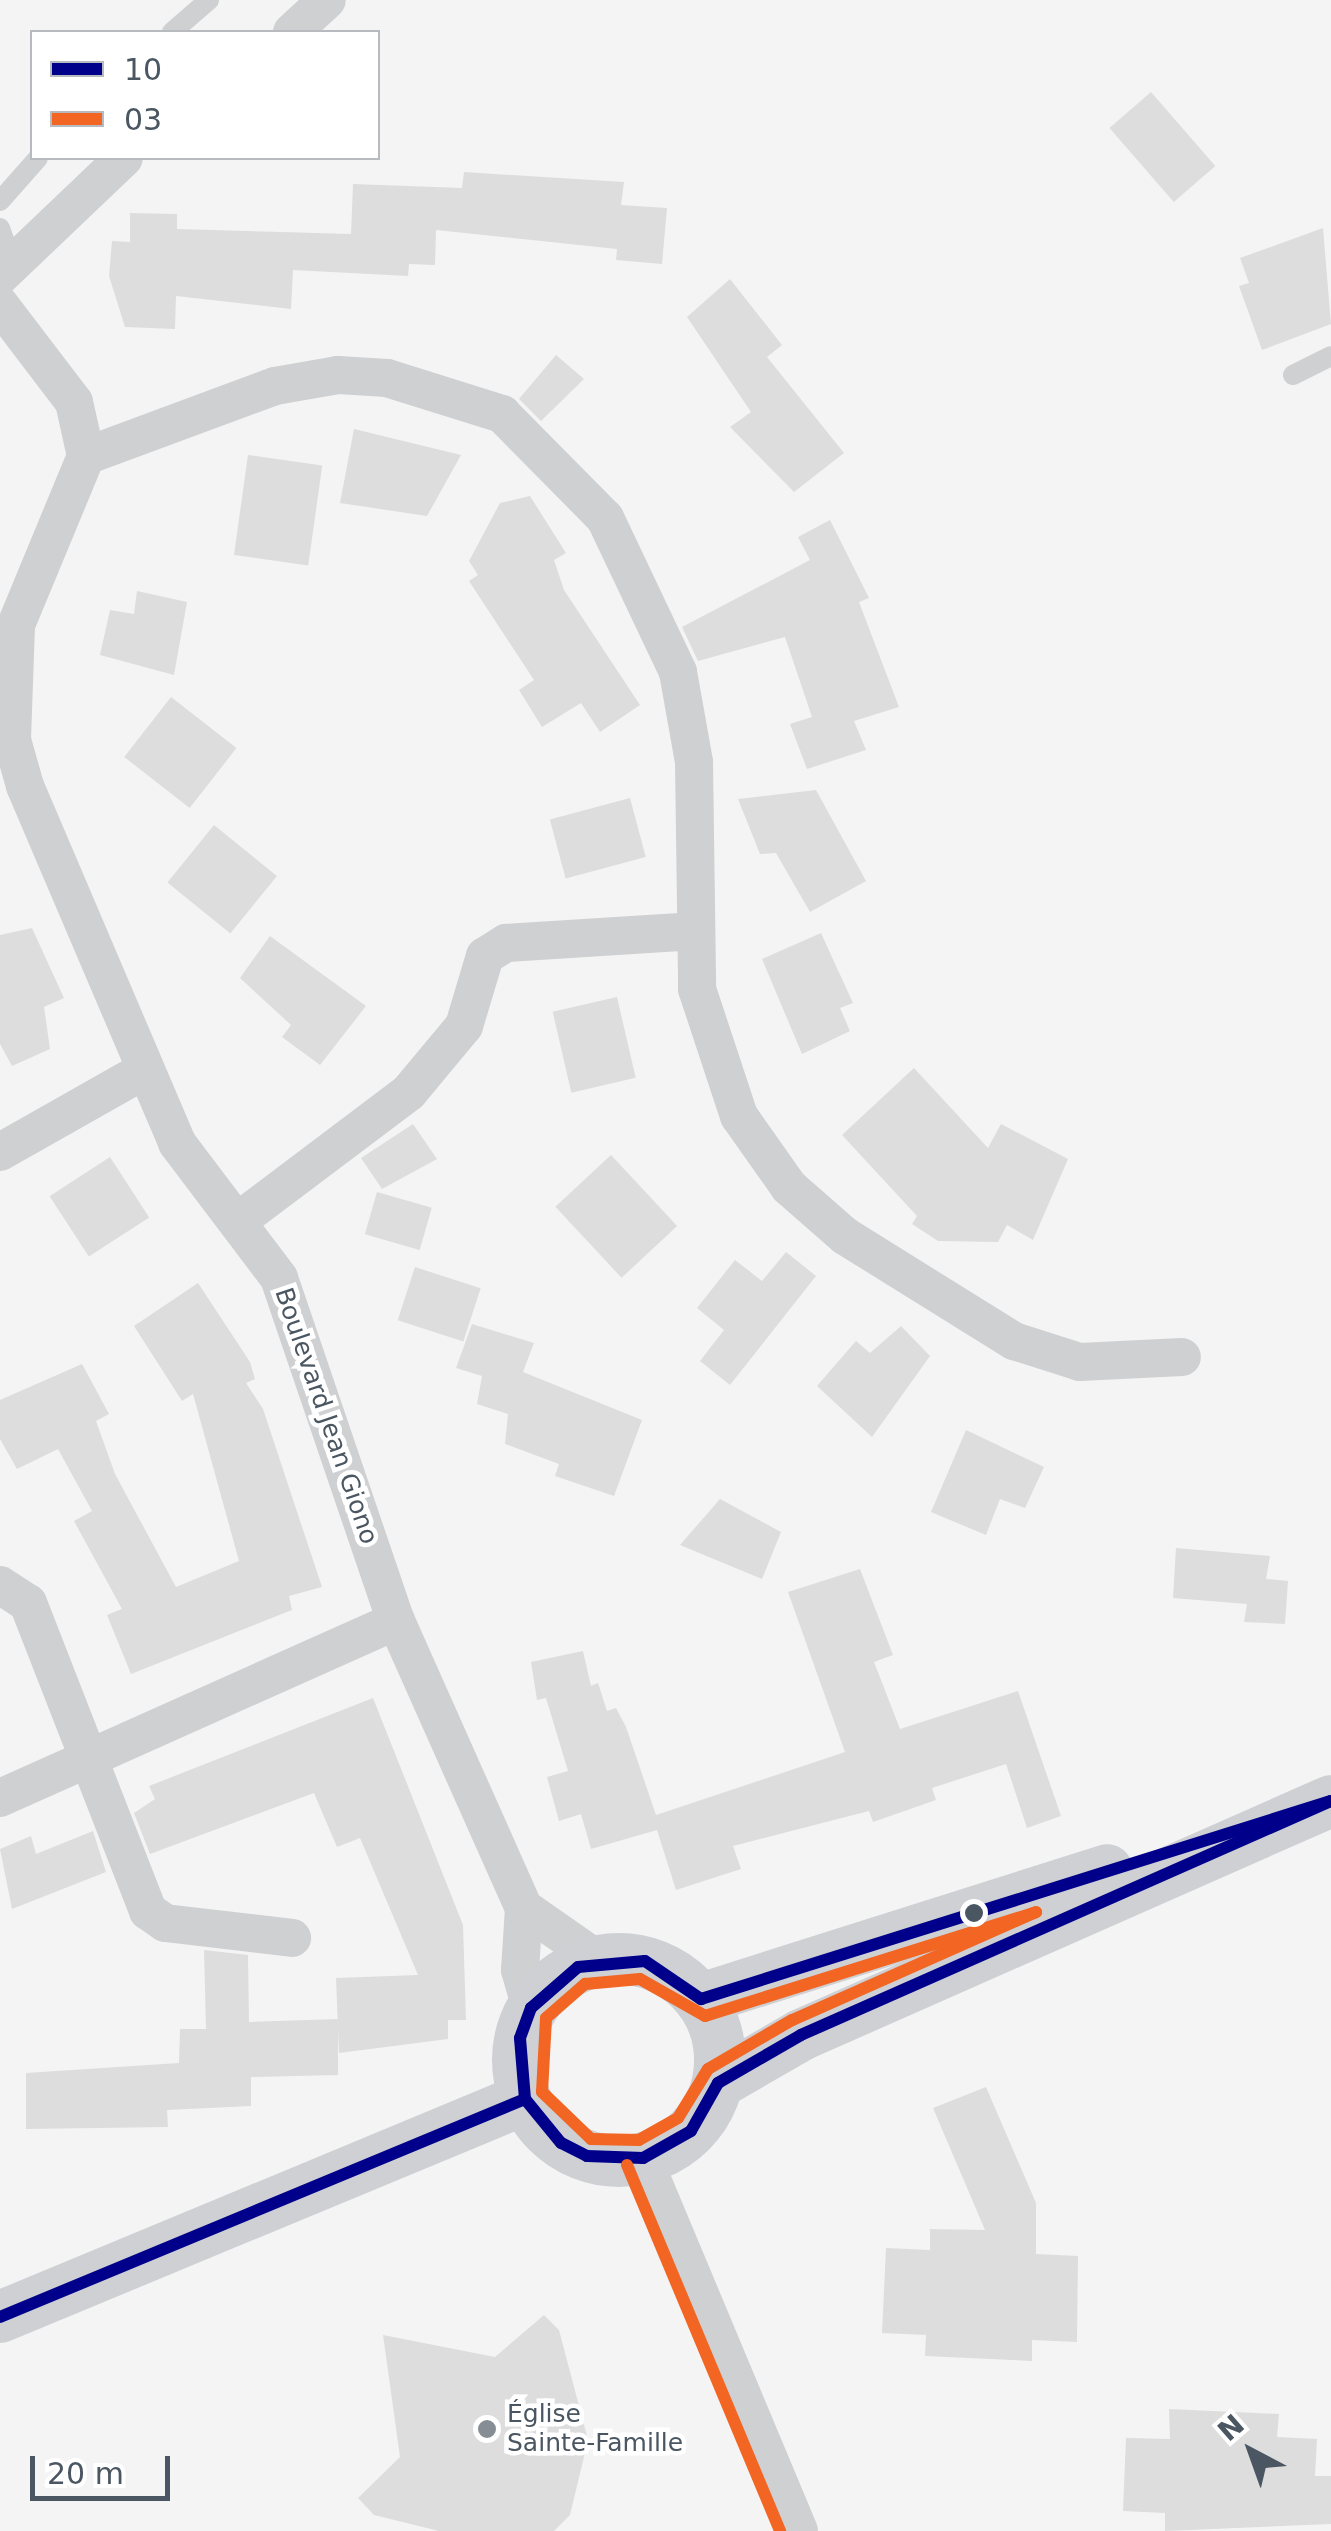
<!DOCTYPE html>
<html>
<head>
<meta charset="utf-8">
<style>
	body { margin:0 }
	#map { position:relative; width:1331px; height:2531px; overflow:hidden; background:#f4f4f4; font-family:"DejaVu Sans",sans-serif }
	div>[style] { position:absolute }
	.building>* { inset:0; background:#ddddde; transform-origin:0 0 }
	.lane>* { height:20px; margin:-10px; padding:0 10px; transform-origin:10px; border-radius:10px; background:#ced0d2 }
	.street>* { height:38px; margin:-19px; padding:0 19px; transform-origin:19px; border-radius:19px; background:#ced0d2 }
	.secondary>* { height:52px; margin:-26px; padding:0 26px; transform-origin:26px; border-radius:26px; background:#ced0d4 }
	.secondary>.ring { margin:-26px; padding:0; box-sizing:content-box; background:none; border:52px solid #ced0d4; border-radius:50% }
	.bus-1>* { height:12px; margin:-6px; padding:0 6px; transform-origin:6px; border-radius:6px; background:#00008b }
	.bus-2>* { height:12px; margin:-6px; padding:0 6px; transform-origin:6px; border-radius:6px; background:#f26522 }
	.dots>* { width:28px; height:28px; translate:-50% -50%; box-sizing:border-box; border:5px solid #fff; border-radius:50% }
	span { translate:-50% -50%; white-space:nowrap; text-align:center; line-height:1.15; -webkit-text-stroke:9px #fff; paint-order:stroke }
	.street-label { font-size:25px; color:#4a5661 }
	.poi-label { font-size:25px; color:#4a5661 }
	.left { translate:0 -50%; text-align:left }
	.legend { position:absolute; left:30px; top:30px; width:350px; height:130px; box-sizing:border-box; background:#fff; border:2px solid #b7bbc0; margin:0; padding:12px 18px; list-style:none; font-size:30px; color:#4a5661 }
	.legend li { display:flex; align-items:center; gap:20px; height:50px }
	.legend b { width:50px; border:2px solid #b7bbc0 }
	.north { position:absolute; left:1201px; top:2401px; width:100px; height:100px; -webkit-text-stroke:8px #fff; paint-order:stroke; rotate:319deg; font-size:28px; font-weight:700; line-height:40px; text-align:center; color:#4a5661 }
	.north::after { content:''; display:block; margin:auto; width:35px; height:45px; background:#4a5661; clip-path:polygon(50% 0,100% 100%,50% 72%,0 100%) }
	.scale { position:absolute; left:30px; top:2456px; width:140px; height:45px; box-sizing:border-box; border:5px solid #4a5661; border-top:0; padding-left:12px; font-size:30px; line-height:35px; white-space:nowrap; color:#4a5661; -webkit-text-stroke:8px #fff; paint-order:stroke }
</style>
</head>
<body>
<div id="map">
	<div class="building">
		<i style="left:1151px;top:92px;width:98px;height:55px;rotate:49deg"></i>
		<i style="clip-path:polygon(464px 172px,624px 182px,621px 205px,667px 208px,662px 264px,616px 260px,617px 249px,436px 230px,435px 265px,409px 264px,408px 276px,293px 270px,291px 309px,176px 296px,175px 329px,125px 327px,109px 276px,112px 241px,130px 242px,130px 213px,177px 214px,177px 229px,351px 234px,353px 184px,462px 188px)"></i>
		<i style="clip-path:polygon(1323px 228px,1331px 324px,1262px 350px,1239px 286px,1249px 283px,1240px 258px)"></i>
		<i style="clip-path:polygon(730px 279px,782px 345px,767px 357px,844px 453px,794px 492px,730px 427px,751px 412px,687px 317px)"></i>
		<i style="clip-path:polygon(556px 355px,584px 379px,541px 421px,519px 399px)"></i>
		<i style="clip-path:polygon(354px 429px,461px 455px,427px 516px,340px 503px)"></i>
		<i style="left:248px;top:455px;width:75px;height:101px;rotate:8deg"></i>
		<i style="clip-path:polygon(530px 496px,566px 553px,554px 560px,564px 590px,640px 705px,600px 732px,581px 703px,542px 727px,519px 690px,534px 680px,469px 581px,478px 575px,469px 561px,500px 503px)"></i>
		<i style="clip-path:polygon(830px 520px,869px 598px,859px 602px,899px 707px,854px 721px,866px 750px,807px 769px,790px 724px,812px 717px,785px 637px,698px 661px,682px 627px,810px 560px,798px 537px)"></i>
		<i style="clip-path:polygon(137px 591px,187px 602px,174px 675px,100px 655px,110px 610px,134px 614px)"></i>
		<i style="left:171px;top:697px;width:83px;height:76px;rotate:38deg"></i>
		<i style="clip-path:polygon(816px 790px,866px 881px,810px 912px,776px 853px,760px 854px,738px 799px)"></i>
		<i style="left:630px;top:798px;width:61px;height:83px;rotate:75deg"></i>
		<i style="left:214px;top:825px;width:81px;height:74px;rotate:39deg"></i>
		<i style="clip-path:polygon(32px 928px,64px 998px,44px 1007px,50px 1049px,12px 1066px,0 1044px,0 935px)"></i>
		<i style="clip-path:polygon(821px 933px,853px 1003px,840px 1008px,850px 1031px,802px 1054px,762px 959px)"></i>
		<i style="clip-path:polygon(270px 936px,366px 1006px,320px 1065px,282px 1037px,291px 1025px,240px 978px)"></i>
		<i style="left:617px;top:997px;width:83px;height:66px;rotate:77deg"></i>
		<i style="clip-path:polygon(914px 1068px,988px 1148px,1001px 1124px,1068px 1159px,1033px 1240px,1007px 1225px,998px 1242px,938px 1241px,912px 1224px,917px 1216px,842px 1135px)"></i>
		<i style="clip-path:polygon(413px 1124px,437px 1159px,382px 1189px,361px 1158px)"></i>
		<i style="left:611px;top:1155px;width:97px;height:76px;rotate:47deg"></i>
		<i style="left:110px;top:1157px;width:72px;height:72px;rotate:57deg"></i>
		<i style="left:377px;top:1192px;width:57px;height:44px;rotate:16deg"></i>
		<i style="clip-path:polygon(786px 1252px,816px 1276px,730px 1385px,700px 1361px,724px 1330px,697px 1308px,735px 1260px,762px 1281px)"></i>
		<i style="left:415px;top:1267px;width:69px;height:56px;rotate:18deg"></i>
		<i style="clip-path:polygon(198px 1283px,250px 1362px,255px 1379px,246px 1383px,263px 1409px,322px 1587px,289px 1596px,292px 1610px,131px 1674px,107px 1615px,122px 1609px,74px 1521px,92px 1511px,58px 1449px,17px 1469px,0 1439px,0 1400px,82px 1364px,109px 1414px,96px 1421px,115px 1474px,176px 1587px,239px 1561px,193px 1394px,182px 1401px,134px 1326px)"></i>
		<i style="clip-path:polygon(472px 1324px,534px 1343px,523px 1372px,642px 1420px,614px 1496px,555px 1476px,559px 1464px,505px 1444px,508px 1414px,477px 1404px,482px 1376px,456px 1368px)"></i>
		<i style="clip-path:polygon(901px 1326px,930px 1356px,872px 1437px,817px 1386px,856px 1341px,870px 1353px)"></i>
		<i style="clip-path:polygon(966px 1430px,1044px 1467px,1025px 1508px,1000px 1499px,986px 1535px,931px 1512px)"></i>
		<i style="clip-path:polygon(720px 1499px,781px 1532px,762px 1579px,680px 1545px)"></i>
		<i style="clip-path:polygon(1176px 1548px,1270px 1556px,1266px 1579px,1288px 1581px,1285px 1624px,1244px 1622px,1247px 1604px,1173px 1598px)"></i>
		<i style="clip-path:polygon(860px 1569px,893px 1655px,874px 1662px,900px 1729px,1018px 1691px,1061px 1816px,1027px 1828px,1006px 1764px,932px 1788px,936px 1800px,873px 1822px,869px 1811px,733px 1846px,741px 1869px,676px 1890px,657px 1830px,591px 1849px,581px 1814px,559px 1821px,547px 1777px,568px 1771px,546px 1698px,537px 1700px,531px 1662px,583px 1651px,591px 1686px,598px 1683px,607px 1711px,616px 1708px,626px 1727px,656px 1815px,845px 1752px,788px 1592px)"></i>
		<i style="clip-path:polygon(373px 1698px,463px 1925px,466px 2020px,448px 2020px,448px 2039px,339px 2053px,336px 1978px,418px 1975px,360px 1838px,337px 1847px,314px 1793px,150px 1854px,134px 1813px,155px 1799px,149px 1786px)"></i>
		<i style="clip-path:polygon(93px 1831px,106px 1872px,12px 1909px,0 1849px,31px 1836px,36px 1854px)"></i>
		<i style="clip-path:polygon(204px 1950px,248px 1955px,249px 2022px,338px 2019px,338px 2075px,251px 2077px,251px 2106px,167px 2110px,168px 2127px,26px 2129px,26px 2073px,179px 2063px,180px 2029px,206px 2029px)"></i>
		<i style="clip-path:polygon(986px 2087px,1036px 2203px,1036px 2254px,1078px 2256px,1077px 2342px,1032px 2340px,1032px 2361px,925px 2356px,926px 2335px,882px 2333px,886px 2248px,930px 2250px,930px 2229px,985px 2230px,933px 2108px)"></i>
		<i style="clip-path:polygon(544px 2315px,559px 2330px,588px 2440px,570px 2515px,554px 2531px,439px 2531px,374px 2515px,358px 2498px,400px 2457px,383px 2335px,495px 2357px)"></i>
		<i style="clip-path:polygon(1169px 2409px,1279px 2414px,1277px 2437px,1317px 2439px,1315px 2476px,1331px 2476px,1331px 2524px,1165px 2531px,1165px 2513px,1123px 2511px,1126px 2438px,1170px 2439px)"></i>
	</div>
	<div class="lane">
		<i style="left:172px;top:32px;width:49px;rotate:-40.9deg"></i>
		<i style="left:0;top:201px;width:57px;rotate:-48.5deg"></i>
		<i style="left:0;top:228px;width:37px;rotate:71deg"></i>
		<i style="left:1293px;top:375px;width:42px;rotate:-26.6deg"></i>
	</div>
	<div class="street">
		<i style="left:292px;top:32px;width:47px;rotate:-42.4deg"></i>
		<i style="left:0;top:276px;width:171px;rotate:-43.6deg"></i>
		<i style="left:0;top:305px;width:122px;rotate:52.7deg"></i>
		<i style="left:74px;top:402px;width:55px;rotate:77.5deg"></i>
		<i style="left:86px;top:456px;width:183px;rotate:112.5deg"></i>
		<i style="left:16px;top:625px;width:115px;rotate:92deg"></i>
		<i style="left:12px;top:740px;width:48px;rotate:74.2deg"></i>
		<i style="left:25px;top:786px;width:388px;rotate:66.9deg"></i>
		<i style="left:177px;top:1143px;width:169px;rotate:52.9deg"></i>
		<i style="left:279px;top:1278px;width:362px;rotate:71.2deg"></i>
		<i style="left:396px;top:1621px;width:314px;rotate:66deg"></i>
		<i style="left:524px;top:1908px;width:62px;rotate:93.7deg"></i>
		<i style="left:520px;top:1970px;width:40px;rotate:74deg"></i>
		<i style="left:86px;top:456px;width:202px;rotate:-20.3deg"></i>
		<i style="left:275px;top:386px;width:64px;rotate:-9.9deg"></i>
		<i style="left:338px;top:375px;width:49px;rotate:3.5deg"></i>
		<i style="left:387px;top:378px;width:121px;rotate:17.4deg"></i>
		<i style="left:502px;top:414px;width:146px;rotate:45.3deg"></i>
		<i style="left:605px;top:518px;width:170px;rotate:64.6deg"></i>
		<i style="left:678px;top:672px;width:91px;rotate:79.9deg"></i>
		<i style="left:694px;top:762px;width:227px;rotate:89.2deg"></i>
		<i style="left:697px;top:989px;width:134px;rotate:71.7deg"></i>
		<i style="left:739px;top:1116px;width:87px;rotate:54.8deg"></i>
		<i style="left:789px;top:1187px;width:74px;rotate:41.2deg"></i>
		<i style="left:845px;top:1236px;width:199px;rotate:31.9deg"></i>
		<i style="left:1014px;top:1341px;width:69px;rotate:17.7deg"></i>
		<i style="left:1080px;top:1362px;width:102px;rotate:-2.8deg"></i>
		<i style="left:0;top:1152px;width:164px;rotate:-29.5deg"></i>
		<i style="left:238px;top:1221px;width:214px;rotate:-37deg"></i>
		<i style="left:409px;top:1092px;width:86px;rotate:-50.2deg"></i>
		<i style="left:464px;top:1026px;width:73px;rotate:-73.3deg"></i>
		<i style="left:485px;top:956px;width:25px;rotate:-32deg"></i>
		<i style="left:506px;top:943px;width:190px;rotate:-3.6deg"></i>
		<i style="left:0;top:1585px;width:33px;rotate:33deg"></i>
		<i style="left:28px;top:1603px;width:331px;rotate:68.7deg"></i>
		<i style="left:148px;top:1911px;width:21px;rotate:35deg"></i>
		<i style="left:165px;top:1923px;width:128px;rotate:6.7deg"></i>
		<i style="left:0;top:1798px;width:434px;rotate:-24.1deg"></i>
		<i style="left:524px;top:1908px;width:93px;rotate:34.9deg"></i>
		<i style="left:643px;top:2158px;width:404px;rotate:67.3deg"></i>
	</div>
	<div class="secondary">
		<i class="ring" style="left:518px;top:1959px;width:150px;height:150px"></i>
		<i style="left:701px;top:1999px;width:426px;rotate:-17.6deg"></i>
		<i style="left:718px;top:2083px;width:96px;rotate:-30deg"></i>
		<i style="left:801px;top:2035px;width:579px;rotate:-23.82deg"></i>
		<i style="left:0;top:2317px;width:568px;rotate:-22.55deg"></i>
	</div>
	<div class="bus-1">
		<i style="left:1331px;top:1801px;width:579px;rotate:156.18deg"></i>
		<i style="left:801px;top:2035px;width:96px;rotate:150deg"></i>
		<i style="left:718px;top:2083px;width:55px;rotate:119.4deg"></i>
		<i style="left:691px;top:2131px;width:55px;rotate:150.6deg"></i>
		<i style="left:643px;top:2158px;width:56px;rotate:-178deg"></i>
		<i style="left:587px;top:2156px;width:29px;rotate:-153deg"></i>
		<i style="left:561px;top:2143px;width:57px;rotate:-129.3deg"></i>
		<i style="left:525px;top:2099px;width:61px;rotate:-94.7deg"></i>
		<i style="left:520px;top:2038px;width:32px;rotate:-70deg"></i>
		<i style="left:531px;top:2008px;width:62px;rotate:-41.1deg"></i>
		<i style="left:578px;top:1967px;width:67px;rotate:-5.1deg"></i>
		<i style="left:645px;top:1961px;width:68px;rotate:34.2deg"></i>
		<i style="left:701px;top:1999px;width:660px;rotate:-17.45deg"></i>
		<i style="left:0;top:2317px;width:568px;rotate:-22.55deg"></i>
	</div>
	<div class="bus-2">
		<i style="left:1036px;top:1912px;width:267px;rotate:156.1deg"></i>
		<i style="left:792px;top:2020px;width:97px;rotate:149.7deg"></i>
		<i style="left:708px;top:2069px;width:57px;rotate:121.5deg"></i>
		<i style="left:678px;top:2118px;width:45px;rotate:150.6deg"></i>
		<i style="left:639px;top:2140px;width:48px;rotate:-178.8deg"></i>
		<i style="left:591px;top:2139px;width:68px;rotate:-136.2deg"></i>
		<i style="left:542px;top:2092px;width:74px;rotate:-86.9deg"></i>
		<i style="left:546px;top:2018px;width:52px;rotate:-41.1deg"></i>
		<i style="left:585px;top:1984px;width:55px;rotate:-5.2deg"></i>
		<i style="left:640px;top:1979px;width:75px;rotate:29.6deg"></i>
		<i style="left:705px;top:2016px;width:347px;rotate:-17.4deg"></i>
		<i style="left:627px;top:2165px;width:397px;rotate:67.3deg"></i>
	</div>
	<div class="dots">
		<i style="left:974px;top:1913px;background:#4a5661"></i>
		<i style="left:487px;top:2429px;background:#868d94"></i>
	</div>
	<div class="street-label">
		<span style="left:326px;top:1416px;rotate:71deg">Boulevard Jean Giono</span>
	</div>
	<div class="poi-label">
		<span class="left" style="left:507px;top:2429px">Église<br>Sainte-Famille</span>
	</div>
	<ul class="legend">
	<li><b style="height:12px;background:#00008b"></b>10</li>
	<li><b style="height:12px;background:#f26522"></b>03</li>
	</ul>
	<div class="north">N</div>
	<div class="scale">20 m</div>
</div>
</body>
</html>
